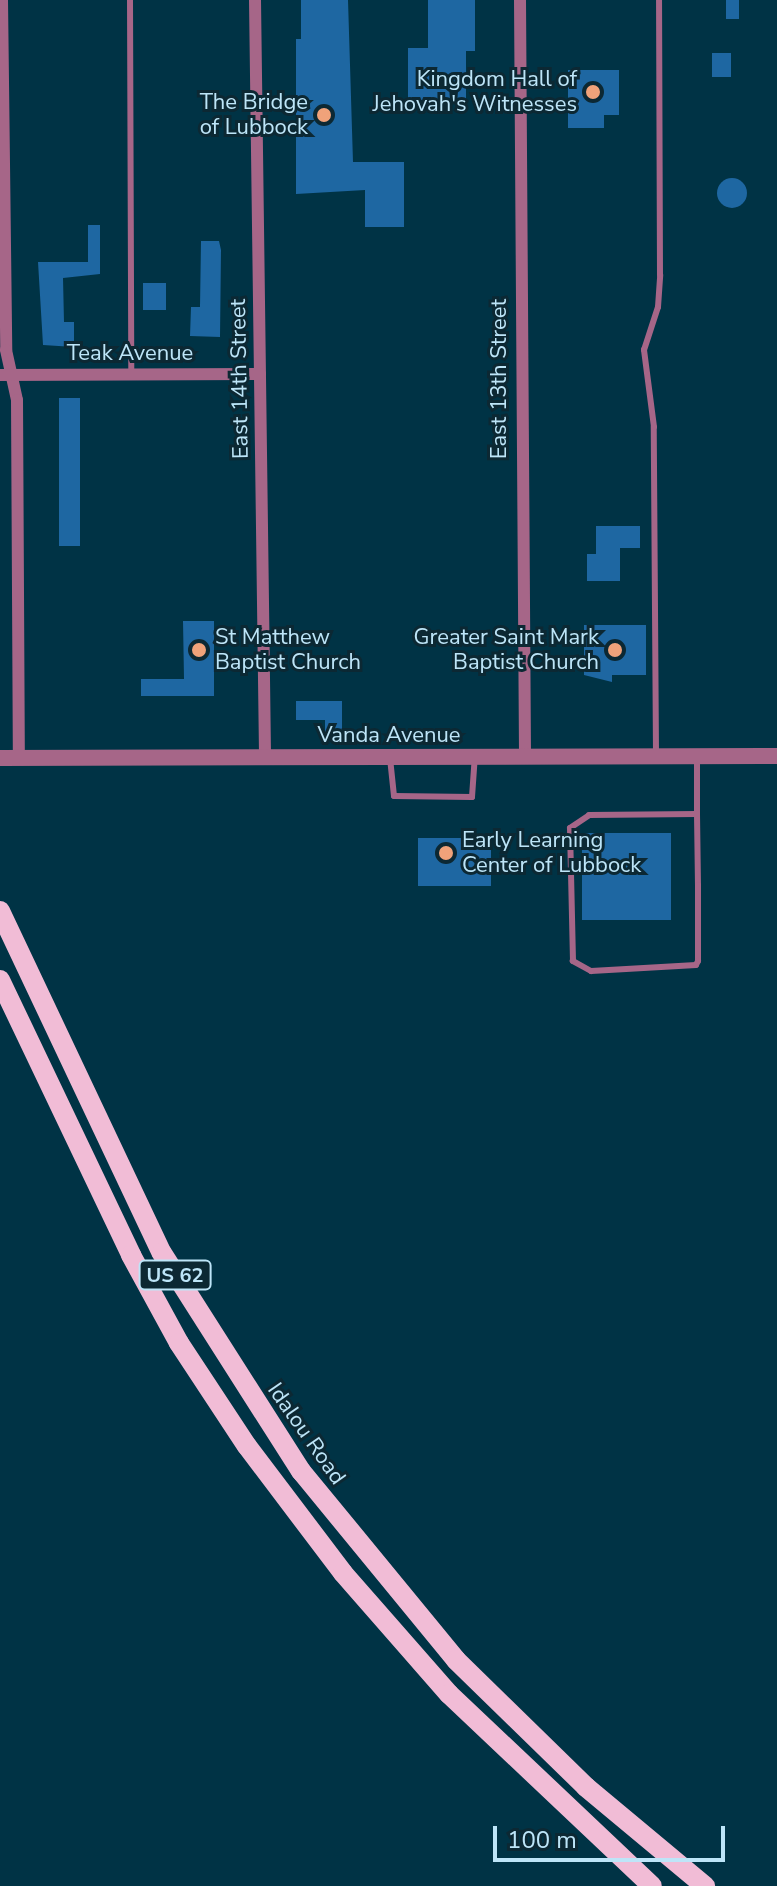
<!DOCTYPE html>
<html>
<head>
<meta charset="utf-8">
<style>
	body { margin:0 }
	#map { position:relative; width:777px; height:1886px; overflow:hidden; background:#003345; font-family:"Nunito Sans",sans-serif }
	div>[style] { position:absolute }
	.building>* { inset:0; background:#1e67a2; transform-origin:0 0 }
	.round { border-radius:50% }
	.service>* { height:6px; margin:-3px; padding:0 3px; transform-origin:3px; border-radius:3px; background:#a66688 }
	.minor>* { height:12px; margin:-6px; padding:0 6px; transform-origin:6px; border-radius:6px; background:#a66688 }
	.tertiary>* { height:16px; margin:-8px; padding:0 8px; transform-origin:8px; border-radius:8px; background:#a66688 }
	.primary>* { height:20px; margin:-10px; padding:0 10px; transform-origin:10px; border-radius:10px; background:#f1bcd6 }
	.dots>* { width:22px; height:22px; translate:-50% -50%; box-sizing:border-box; border:4px solid #0c2833; border-radius:50% }
	span { translate:-50% -50%; white-space:nowrap; text-align:center; line-height:1.15; -webkit-text-stroke:6px #0c2833; paint-order:stroke }
	.shield-label span { padding:2px 6px; background:#0c2833; border:2px solid; border-radius:6px; -webkit-text-stroke-width:0 }
	.shield-label { font-size:20px; color:#bde5f8; font-weight:700 }
	.poi-label { font-size:22px; color:#bde5f8 }
	.right { translate:-100% -50%; text-align:right }
	.left { translate:0 -50%; text-align:left }
	.street-label { font-size:22px; color:#bde5f8 }
	.scale { position:absolute; left:493px; top:1826px; width:232px; height:36px; box-sizing:border-box; border:4px solid #bde5f8; border-top:0; padding-left:10px; font-size:24px; line-height:28px; white-space:nowrap; color:#bde5f8; -webkit-text-stroke:6px #0c2833; paint-order:stroke }
</style>
</head>
<body>
<div id="map">
	<div class="building">
		<i style="clip-path:polygon(301px 0,348px 0,353px 162px,404px 162px,404px 227px,365px 227px,365px 190px,296px 194px,296px 39px,301px 39px)"></i>
		<i style="clip-path:polygon(428px 0,475px 0,475px 51px,466px 51px,466px 100px,408px 100px,408px 48px,428px 48px)"></i>
		<i style="left:726px;top:0;width:13px;height:19px"></i>
		<i style="left:712px;top:53px;width:19px;height:24px"></i>
		<i style="clip-path:polygon(568px 70px,619px 70px,619px 115px,604px 115px,604px 128px,568px 128px)"></i>
		<i class="round" style="left:717px;top:178px;width:30px;height:30px"></i>
		<i style="clip-path:polygon(88px 225px,100px 225px,100px 274px,63px 278px,64px 322px,74px 322px,74px 347px,43px 345px,38px 262px,88px 262px)"></i>
		<i style="clip-path:polygon(201px 241px,219px 241px,221px 250px,220px 337px,190px 336px,191px 307px,200px 307px)"></i>
		<i style="left:143px;top:283px;width:23px;height:27px"></i>
		<i style="left:59px;top:398px;width:21px;height:148px"></i>
		<i style="clip-path:polygon(596px 526px,640px 526px,640px 548px,620px 548px,620px 581px,587px 581px,587px 554px,596px 554px)"></i>
		<i style="clip-path:polygon(183px 621px,214px 621px,214px 696px,141px 696px,141px 679px,184px 679px)"></i>
		<i style="clip-path:polygon(584px 625px,646px 625px,646px 675px,612px 675px,612px 682px,584px 675px)"></i>
		<i style="clip-path:polygon(296px 701px,342px 701px,342px 732px,325px 732px,325px 720px,296px 720px)"></i>
		<i style="left:582px;top:833px;width:89px;height:87px"></i>
		<i style="left:418px;top:838px;width:73px;height:48px"></i>
	</div>
	<div class="service">
		<i style="left:130px;top:0;width:374px;rotate:89.8deg"></i>
		<i style="left:656px;top:753px;width:326px;rotate:-90.4deg"></i>
		<i style="left:654px;top:427px;width:78px;rotate:-97.4deg"></i>
		<i style="left:644px;top:350px;width:45px;rotate:-72deg"></i>
		<i style="left:658px;top:307px;width:32px;rotate:-86deg"></i>
		<i style="left:660px;top:275px;width:275px;rotate:-90.2deg"></i>
		<i style="left:697px;top:757px;width:57px;rotate:90deg"></i>
		<i style="left:697px;top:814px;width:71px;rotate:89.2deg"></i>
		<i style="left:698px;top:885px;width:76px;rotate:90deg"></i>
		<i style="left:698px;top:961px;width:4px;rotate:117deg"></i>
		<i style="left:696px;top:965px;width:105px;rotate:176.7deg"></i>
		<i style="left:591px;top:971px;width:21px;rotate:-151deg"></i>
		<i style="left:573px;top:961px;width:133px;rotate:-91.3deg"></i>
		<i style="left:570px;top:828px;width:23px;rotate:-34deg"></i>
		<i style="left:589px;top:815px;width:108px;rotate:-0.5deg"></i>
		<i style="left:390px;top:758px;width:38px;rotate:84deg"></i>
		<i style="left:394px;top:796px;width:78px;rotate:0.7deg"></i>
		<i style="left:472px;top:797px;width:39px;rotate:-86deg"></i>
	</div>
	<div class="minor">
		<i style="left:2px;top:0;width:350px;rotate:89.3deg"></i>
		<i style="left:6px;top:350px;width:51px;rotate:77.6deg"></i>
		<i style="left:17px;top:400px;width:358px;rotate:89.7deg"></i>
		<i style="left:255px;top:0;width:758px;rotate:89.24deg"></i>
		<i style="left:520px;top:0;width:758px;rotate:89.62deg"></i>
		<i style="left:0;top:375px;width:260px;rotate:-0.2deg"></i>
	</div>
	<div class="tertiary">
		<i style="left:0;top:758px;width:777px;rotate:-0.15deg"></i>
	</div>
	<div class="primary">
		<i style="left:0;top:911px;width:378px;rotate:64.7deg"></i>
		<i style="left:162px;top:1253px;width:259px;rotate:57.5deg"></i>
		<i style="left:301px;top:1471px;width:244px;rotate:50.6deg"></i>
		<i style="left:456px;top:1660px;width:182px;rotate:44.3deg"></i>
		<i style="left:586px;top:1787px;width:155px;rotate:39.8deg"></i>
		<i style="left:0;top:980px;width:305px;rotate:64.5deg"></i>
		<i style="left:131px;top:1255px;width:100px;rotate:61.4deg"></i>
		<i style="left:179px;top:1343px;width:123px;rotate:56.6deg"></i>
		<i style="left:247px;top:1446px;width:159px;rotate:52.9deg"></i>
		<i style="left:343px;top:1573px;width:161px;rotate:48.8deg"></i>
		<i style="left:449px;top:1694px;width:279px;rotate:43.4deg"></i>
	</div>
	<div class="dots">
		<i style="left:593px;top:92px;background:#f0a27a"></i>
		<i style="left:324px;top:115px;background:#f0a27a"></i>
		<i style="left:199px;top:650px;background:#f0a27a"></i>
		<i style="left:615px;top:650px;background:#f0a27a"></i>
		<i style="left:446px;top:853px;background:#f0a27a"></i>
	</div>
	<div class="shield-label">
		<span style="left:175px;top:1275px">US 62</span>
	</div>
	<div class="poi-label">
		<span class="right" style="left:577px;top:92px">Kingdom Hall of<br>Jehovah's Witnesses</span>
		<span class="right" style="left:308px;top:115px">The Bridge<br>of Lubbock</span>
		<span class="left" style="left:215px;top:650px">St Matthew<br>Baptist Church</span>
		<span class="right" style="left:599px;top:650px">Greater Saint Mark<br>Baptist Church</span>
		<span class="left" style="left:462px;top:853px">Early Learning<br>Center of Lubbock</span>
	</div>
	<div class="street-label">
		<span style="left:130px;top:354px">Teak Avenue</span>
		<span style="left:240px;top:379px;rotate:-91deg">East 14th Street</span>
		<span style="left:500px;top:379px;rotate:-90deg">East 13th Street</span>
		<span style="left:389px;top:736px">Vanda Avenue</span>
		<span style="left:306px;top:1434px;rotate:55deg">Idalou Road</span>
	</div>
	<div class="scale">100 m</div>
</div>
</body>
</html>
